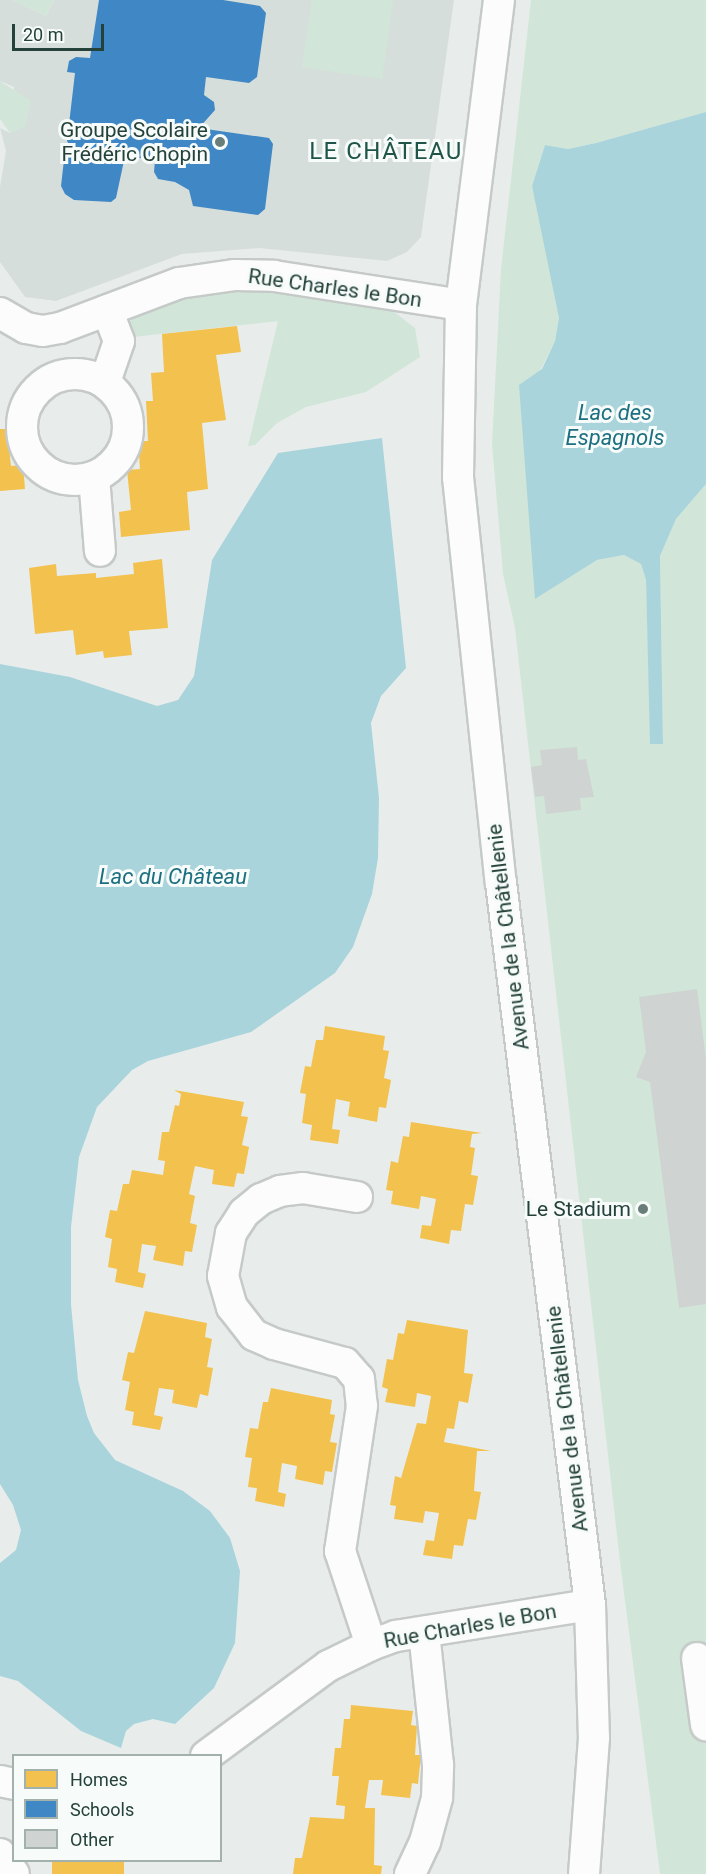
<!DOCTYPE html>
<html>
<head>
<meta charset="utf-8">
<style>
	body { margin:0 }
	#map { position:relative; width:706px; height:1874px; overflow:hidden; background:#e8edeb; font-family:Roboto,sans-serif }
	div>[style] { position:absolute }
	.built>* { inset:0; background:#d6dedb }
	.green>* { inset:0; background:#d1e6d8 }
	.water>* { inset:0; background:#a9d4db }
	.homes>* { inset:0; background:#f2c14e; transform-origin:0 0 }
	.schools>* { inset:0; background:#3f88c5 }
	.building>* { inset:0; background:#cfd4d2 }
	.roads { filter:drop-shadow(2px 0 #c5cac8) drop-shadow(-2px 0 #c5cac8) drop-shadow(0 2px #c5cac8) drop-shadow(0 -2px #c5cac8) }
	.minor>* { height:30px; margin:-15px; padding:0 15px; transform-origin:15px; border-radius:15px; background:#fcfcfc }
	.minor>.ring { margin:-15px; padding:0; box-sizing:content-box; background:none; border:30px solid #fcfcfc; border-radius:50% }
	.dots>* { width:16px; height:16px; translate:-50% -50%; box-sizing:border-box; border:3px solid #f7fbf9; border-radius:50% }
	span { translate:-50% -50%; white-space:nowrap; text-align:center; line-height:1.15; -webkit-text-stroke:6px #f7fbf9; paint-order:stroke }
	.poi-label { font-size:21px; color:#24423a }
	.right { translate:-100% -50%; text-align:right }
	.street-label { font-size:21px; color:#24423a }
	.water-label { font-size:22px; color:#1c6f80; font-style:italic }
	.quarter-label { font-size:24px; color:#1f5548; letter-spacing:1.5px }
	.legend { position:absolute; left:12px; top:1754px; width:210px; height:108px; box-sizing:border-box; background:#f7fbf9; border:2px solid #a3b1ad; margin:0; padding:8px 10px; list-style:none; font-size:18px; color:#24423a }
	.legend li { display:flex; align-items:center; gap:12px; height:30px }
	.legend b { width:30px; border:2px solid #a3b1ad }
	.scale { position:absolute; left:12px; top:24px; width:92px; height:27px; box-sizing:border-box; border:3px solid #24423a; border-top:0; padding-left:8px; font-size:18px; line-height:21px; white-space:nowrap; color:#24423a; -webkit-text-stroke:4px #f7fbf9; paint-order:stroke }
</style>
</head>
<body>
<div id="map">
	<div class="built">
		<i style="clip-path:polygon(0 0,13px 0,46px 16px,54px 0,454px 0,421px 237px,407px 252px,387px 261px,259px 248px,182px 254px,56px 301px,25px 297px,0 262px,0 187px,6px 151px,0 128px,10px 133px,14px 87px,0 81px)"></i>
	</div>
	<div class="green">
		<i style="clip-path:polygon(13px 0,54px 0,46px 16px)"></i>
		<i style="clip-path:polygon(312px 0,393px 0,382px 79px,302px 67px)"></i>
		<i style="clip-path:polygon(531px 0,706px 0,706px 112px,596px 143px,568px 149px,545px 145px,532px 186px,556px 288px,559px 318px,555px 341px,541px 369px,536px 598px,597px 560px,624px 555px,641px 564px,646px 580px,651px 744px,663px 743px,660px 556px,676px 519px,706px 484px,706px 1874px,660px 1874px,620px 1562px,515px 628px,503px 574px,492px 444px,501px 269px)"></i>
		<i style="clip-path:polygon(0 81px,31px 101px,25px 127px,10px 133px,0 119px)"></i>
		<i style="clip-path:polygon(224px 289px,266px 290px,393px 311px,415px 328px,420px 357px,366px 392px,306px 407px,277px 423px,255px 445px,248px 446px,278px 321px,133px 337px,130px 324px,133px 314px,181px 297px)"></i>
	</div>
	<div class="water">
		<i style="clip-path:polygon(706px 112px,706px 484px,676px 519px,660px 556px,663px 744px,650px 744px,646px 580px,641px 564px,624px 555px,597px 560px,535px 599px,519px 385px,542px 369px,555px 341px,559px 318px,532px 186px,545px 145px,568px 149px,596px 143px)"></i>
		<i style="clip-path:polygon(382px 438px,406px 668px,381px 696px,371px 723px,379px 798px,378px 858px,372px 894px,353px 947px,335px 973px,251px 1032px,148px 1061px,132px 1070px,97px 1107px,79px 1157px,71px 1227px,71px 1304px,78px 1380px,87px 1416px,94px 1433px,115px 1460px,183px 1491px,210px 1511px,230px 1538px,240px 1571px,235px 1643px,214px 1688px,175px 1724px,153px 1719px,134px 1724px,126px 1731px,121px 1748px,81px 1731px,18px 1681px,0 1676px,0 1563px,16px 1550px,21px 1530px,13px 1505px,0 1484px,0 664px,70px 677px,157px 706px,178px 700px,194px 676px,212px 560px,278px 453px)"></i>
	</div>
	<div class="homes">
		<i style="clip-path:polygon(237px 326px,241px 352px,216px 355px,226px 420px,202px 423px,208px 489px,187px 492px,190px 530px,121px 537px,119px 512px,131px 510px,127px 470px,140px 469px,138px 441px,148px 441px,146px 401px,153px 401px,151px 373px,164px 372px,162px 334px)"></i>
		<i style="clip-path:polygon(0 429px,7px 429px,11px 466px,23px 465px,25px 489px,0 491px)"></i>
		<i style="clip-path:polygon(162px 559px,168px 628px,129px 631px,132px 655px,104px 658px,103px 651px,76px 655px,73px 630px,35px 634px,29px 568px,56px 564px,57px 576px,96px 573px,96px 578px,134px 574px,133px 563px)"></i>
		<i style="clip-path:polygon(325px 1026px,385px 1036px,383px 1050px,389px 1051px,384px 1078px,391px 1080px,386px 1108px,379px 1107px,377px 1122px,348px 1116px,350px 1102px,336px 1099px,332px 1129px,340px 1130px,338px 1144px,310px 1140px,312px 1125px,302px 1123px,306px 1094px,300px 1093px,305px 1066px,311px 1067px,316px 1040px,323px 1040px)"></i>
		<i style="clip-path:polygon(174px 1090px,244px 1102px,241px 1116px,248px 1117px,242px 1145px,249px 1147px,244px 1174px,237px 1173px,234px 1187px,212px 1184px,214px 1170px,195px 1166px,189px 1194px,195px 1196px,190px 1223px,197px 1225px,192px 1252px,185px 1251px,183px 1266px,153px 1260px,156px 1246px,142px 1244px,138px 1272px,146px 1274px,143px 1288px,115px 1282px,117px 1269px,108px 1267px,112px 1239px,105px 1237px,110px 1210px,117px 1211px,123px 1184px,129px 1184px,132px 1170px,163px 1175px,165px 1161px,158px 1160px,162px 1132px,169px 1132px,175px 1105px,179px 1106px,181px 1094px)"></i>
		<i style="clip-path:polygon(411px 1122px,482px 1133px,472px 1134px,470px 1147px,475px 1148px,471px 1175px,478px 1176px,473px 1205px,465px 1204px,461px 1231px,451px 1230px,449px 1244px,420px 1238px,422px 1225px,431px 1226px,436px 1199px,421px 1196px,419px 1209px,391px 1204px,393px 1191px,386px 1190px,391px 1161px,398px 1163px,403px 1136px,409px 1137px)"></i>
		<i style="clip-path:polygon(145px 1311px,207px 1323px,205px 1337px,212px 1339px,207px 1367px,213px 1368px,208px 1396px,200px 1394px,197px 1408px,172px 1403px,174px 1390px,159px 1388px,154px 1415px,163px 1417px,160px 1430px,132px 1425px,134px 1412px,125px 1410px,130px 1382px,122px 1380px,128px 1352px,134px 1353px)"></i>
		<i style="clip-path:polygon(407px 1320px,468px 1330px,464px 1373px,473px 1374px,468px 1403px,459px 1401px,454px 1429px,447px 1428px,444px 1442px,491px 1451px,477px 1451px,474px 1491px,481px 1492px,476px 1520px,468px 1519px,463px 1546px,454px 1545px,452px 1559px,423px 1555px,426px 1540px,434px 1541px,439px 1513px,425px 1511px,423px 1523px,394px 1519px,396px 1506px,390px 1505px,395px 1476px,401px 1478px,417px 1423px,426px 1424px,431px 1396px,417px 1393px,415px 1407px,385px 1402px,388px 1389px,382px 1387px,387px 1359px,393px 1360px,398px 1333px,404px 1334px)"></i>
		<i style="clip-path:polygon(271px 1388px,332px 1400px,330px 1414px,335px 1415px,330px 1442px,337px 1443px,332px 1472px,325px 1471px,323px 1485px,295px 1479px,297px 1466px,282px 1463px,278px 1492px,286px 1494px,284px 1507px,255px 1501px,257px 1488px,248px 1487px,252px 1458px,245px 1457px,250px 1428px,258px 1429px,263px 1402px,268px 1402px)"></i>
		<i style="clip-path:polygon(351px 1705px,413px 1711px,411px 1725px,417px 1726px,415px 1755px,421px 1755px,418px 1784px,412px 1783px,410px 1798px,381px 1795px,383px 1780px,369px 1780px,365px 1808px,375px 1808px,374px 1865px,382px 1866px,381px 1874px,293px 1874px,295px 1858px,302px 1858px,310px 1817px,344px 1819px,345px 1806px,336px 1805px,339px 1776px,332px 1776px,335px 1748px,341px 1748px,344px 1719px,350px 1719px)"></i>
		<i style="left:52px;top:1860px;width:72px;height:14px"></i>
	</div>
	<div class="schools">
		<i style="clip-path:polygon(99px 0,223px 0,260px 6px,266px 13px,257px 77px,249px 83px,206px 77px,204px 95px,214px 102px,215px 110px,199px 128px,269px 138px,273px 144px,265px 209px,258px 215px,193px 206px,189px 190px,175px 182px,158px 179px,154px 172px,155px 160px,125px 156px,116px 198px,111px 202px,74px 200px,65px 194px,61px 186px,65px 151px,72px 149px,67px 141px,75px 73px,67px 72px,69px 61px,76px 57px,90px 58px)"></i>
	</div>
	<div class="building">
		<i style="clip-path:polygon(577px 747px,578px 760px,586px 759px,594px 797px,580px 798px,581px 810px,546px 814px,544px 796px,535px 797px,531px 767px,542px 765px,540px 750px)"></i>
		<i style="clip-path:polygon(697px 989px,706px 1059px,706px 1304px,679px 1308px,650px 1082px,636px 1077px,646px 1052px,639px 997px)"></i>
	</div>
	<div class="roads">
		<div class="minor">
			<i style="left:499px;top:0;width:307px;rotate:97.1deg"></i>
			<i style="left:461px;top:305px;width:172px;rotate:91deg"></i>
			<i style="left:458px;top:477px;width:408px;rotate:84deg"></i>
			<i style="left:501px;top:883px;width:727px;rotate:82.97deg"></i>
			<i style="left:590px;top:1605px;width:133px;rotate:88.3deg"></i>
			<i style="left:594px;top:1738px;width:136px;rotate:94.2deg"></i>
			<i style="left:0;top:313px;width:30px;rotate:30deg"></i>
			<i style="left:26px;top:328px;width:17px;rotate:10deg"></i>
			<i style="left:43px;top:331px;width:17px;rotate:-10deg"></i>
			<i style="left:60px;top:328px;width:127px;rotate:-20.7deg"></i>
			<i style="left:179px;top:283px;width:57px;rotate:-8.1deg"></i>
			<i style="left:235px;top:275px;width:39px;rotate:1deg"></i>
			<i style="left:274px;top:276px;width:189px;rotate:8.8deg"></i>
			<i class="ring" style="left:22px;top:374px;width:76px;height:76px"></i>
			<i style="left:105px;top:382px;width:43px;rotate:-71.1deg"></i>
			<i style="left:119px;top:341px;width:33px;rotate:-111deg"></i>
			<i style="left:94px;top:477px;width:74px;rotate:85.4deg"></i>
			<i style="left:357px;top:1197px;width:55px;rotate:-170.5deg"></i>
			<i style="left:303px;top:1188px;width:23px;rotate:173deg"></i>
			<i style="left:280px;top:1191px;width:21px;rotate:157deg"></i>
			<i style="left:261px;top:1199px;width:22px;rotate:141deg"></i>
			<i style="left:244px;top:1213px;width:24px;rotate:123deg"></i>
			<i style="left:231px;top:1233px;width:44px;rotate:100.5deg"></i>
			<i style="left:223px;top:1276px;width:32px;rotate:74deg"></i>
			<i style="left:232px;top:1307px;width:36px;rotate:52deg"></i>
			<i style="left:254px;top:1335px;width:22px;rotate:24deg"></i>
			<i style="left:274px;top:1344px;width:73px;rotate:15deg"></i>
			<i style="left:345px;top:1363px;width:21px;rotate:49deg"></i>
			<i style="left:359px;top:1379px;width:27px;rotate:84deg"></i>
			<i style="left:362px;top:1406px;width:147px;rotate:98.6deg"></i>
			<i style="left:340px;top:1551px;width:99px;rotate:71.7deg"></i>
			<i style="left:697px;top:1658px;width:68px;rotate:82.3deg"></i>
			<i style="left:206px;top:1756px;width:152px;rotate:-36.4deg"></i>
			<i style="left:328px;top:1666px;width:48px;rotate:-26deg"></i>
			<i style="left:371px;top:1645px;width:27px;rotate:-20deg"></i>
			<i style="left:396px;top:1636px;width:196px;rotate:-9.1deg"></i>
			<i style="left:0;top:1781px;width:14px;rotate:12deg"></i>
			<i style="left:0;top:1854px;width:24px;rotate:55deg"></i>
			<i style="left:410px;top:1874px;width:35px;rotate:-65deg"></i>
			<i style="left:425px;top:1842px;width:46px;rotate:-74.7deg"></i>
			<i style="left:437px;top:1798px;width:33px;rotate:-88deg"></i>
			<i style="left:438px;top:1765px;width:134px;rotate:-96deg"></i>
		</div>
	</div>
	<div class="dots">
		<i style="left:220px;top:142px;background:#697e78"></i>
		<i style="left:643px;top:1209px;background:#697e78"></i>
	</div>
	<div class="poi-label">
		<span class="right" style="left:208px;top:142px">Groupe Scolaire<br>Frédéric Chopin</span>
		<span class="right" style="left:631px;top:1209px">Le Stadium</span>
	</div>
	<div class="street-label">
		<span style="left:335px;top:288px;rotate:8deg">Rue Charles le Bon</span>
		<span style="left:508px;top:937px;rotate:-97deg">Avenue de la Châtellenie</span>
		<span style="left:567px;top:1419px;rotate:-97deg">Avenue de la Châtellenie</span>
		<span style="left:470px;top:1626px;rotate:-10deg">Rue Charles le Bon</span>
	</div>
	<div class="water-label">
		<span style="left:615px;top:425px">Lac des<br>Espagnols</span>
		<span style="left:173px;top:877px">Lac du Château</span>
	</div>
	<div class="quarter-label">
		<span style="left:386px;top:152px">LE CHÂTEAU</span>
	</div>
	<ul class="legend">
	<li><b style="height:16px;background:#f2c14e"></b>Homes</li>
	<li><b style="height:16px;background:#3f88c5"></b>Schools</li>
	<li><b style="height:16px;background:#cfd4d2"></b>Other</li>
	</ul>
	<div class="scale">20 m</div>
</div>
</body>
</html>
